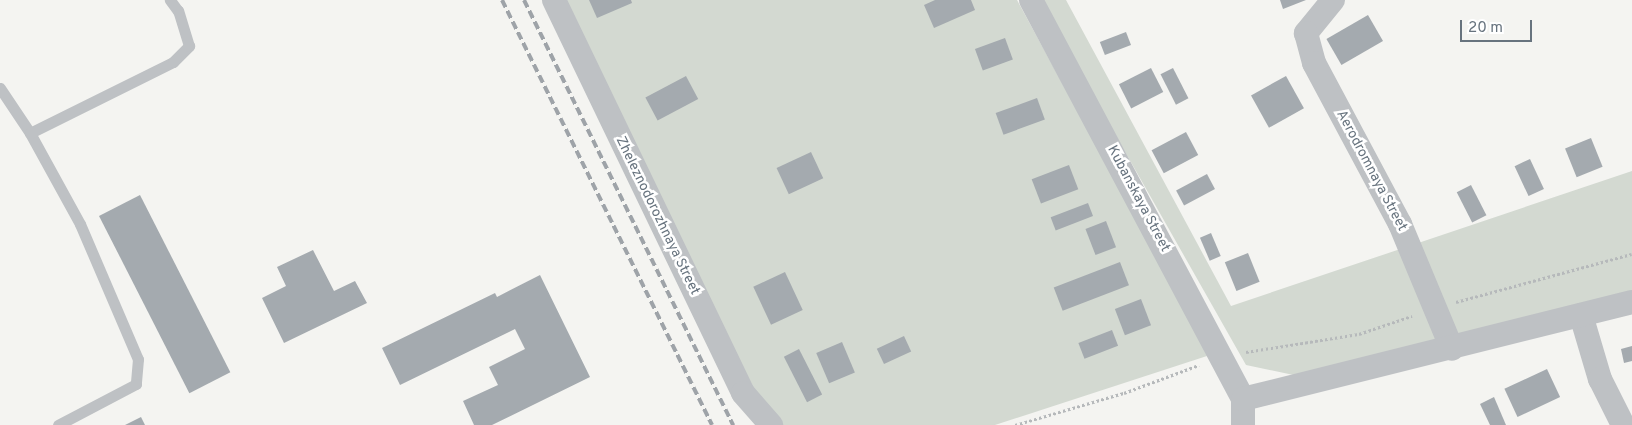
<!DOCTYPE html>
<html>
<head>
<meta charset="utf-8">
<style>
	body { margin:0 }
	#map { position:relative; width:1632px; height:425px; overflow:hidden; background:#f4f4f1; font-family:Overpass,sans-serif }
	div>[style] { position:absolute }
	.green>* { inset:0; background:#d3d9d1 }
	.building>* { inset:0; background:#a4aaaf; transform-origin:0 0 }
	.path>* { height:3px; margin-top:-1.5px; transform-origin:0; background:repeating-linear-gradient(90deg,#b6b9bb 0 2.5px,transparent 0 5px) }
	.lane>* { height:11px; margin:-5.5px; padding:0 5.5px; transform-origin:5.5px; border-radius:5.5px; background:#bec1c4 }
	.street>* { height:24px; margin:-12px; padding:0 12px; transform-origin:12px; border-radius:12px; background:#bec1c4 }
	.rail>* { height:4px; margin-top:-2px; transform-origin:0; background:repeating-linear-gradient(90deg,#9ea3a8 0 8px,transparent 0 12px) }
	span { translate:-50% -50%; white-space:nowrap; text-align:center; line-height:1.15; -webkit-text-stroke:5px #fff; paint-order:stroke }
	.street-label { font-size:14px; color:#67737e }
	.scale { position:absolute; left:1460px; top:20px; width:72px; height:22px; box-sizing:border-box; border:2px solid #67737e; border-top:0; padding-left:6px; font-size:15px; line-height:18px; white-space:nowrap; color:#67737e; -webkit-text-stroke:4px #fff; paint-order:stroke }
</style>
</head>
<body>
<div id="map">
	<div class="green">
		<i style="clip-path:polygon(560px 0,1017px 0,1210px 355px,995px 425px,783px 425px,760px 401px)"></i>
		<i style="clip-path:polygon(1039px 0,1066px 0,1231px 306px,1632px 171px,1632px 292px,1303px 377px,1246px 365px)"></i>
	</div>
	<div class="building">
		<i style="clip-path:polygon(589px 0,631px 0,632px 3px,597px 18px)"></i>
		<i style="clip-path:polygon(935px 0,971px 0,975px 10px,934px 28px,924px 5px)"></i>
		<i style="clip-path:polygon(1280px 0,1306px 0,1283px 9px)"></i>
		<i style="left:1368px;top:15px;width:30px;height:48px;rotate:60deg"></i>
		<i style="left:1126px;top:32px;width:14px;height:28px;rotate:69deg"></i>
		<i style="left:1005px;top:38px;width:23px;height:32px;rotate:70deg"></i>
		<i style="left:1151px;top:68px;width:27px;height:36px;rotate:63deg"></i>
		<i style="left:1173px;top:68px;width:34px;height:14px;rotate:63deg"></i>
		<i style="left:686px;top:76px;width:26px;height:46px;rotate:62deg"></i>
		<i style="left:1286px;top:76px;width:37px;height:40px;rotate:61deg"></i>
		<i style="left:1037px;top:98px;width:23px;height:44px;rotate:70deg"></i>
		<i style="left:1186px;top:132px;width:26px;height:39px;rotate:62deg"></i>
		<i style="left:1591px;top:138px;width:31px;height:28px;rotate:68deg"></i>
		<i style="left:811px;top:152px;width:29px;height:38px;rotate:65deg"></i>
		<i style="left:1530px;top:159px;width:33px;height:17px;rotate:65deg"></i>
		<i style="left:1069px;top:165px;width:26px;height:40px;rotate:69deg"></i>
		<i style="left:1207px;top:174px;width:17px;height:35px;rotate:62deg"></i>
		<i style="left:1471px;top:185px;width:34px;height:16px;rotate:63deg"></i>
		<i style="left:140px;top:195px;width:199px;height:46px;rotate:63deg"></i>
		<i style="left:1088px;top:203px;width:14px;height:40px;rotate:69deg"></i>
		<i style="left:1106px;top:221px;width:28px;height:22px;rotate:69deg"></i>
		<i style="left:1211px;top:233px;width:25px;height:12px;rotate:67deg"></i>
		<i style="clip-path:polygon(313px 250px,334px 291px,355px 281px,367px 303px,284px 343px,262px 298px,286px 286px,277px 267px)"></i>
		<i style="left:1248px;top:253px;width:31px;height:25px;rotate:68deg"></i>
		<i style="left:1120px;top:262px;width:25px;height:71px;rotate:69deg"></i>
		<i style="left:785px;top:272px;width:42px;height:35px;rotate:65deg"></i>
		<i style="clip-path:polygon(540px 275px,590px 377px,492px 425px,474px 425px,463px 401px,498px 385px,489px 367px,525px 349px,515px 329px,400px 385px,382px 348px,495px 293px,497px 297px)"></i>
		<i style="left:1141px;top:299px;width:28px;height:28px;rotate:69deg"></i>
		<i style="left:1112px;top:330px;width:17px;height:36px;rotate:69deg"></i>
		<i style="left:904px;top:336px;width:17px;height:30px;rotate:65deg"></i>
		<i style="left:842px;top:342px;width:33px;height:28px;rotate:67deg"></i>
		<i style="clip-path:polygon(1632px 346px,1632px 361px,1624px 363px,1621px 349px)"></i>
		<i style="left:799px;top:349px;width:51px;height:17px;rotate:63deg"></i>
		<i style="left:1547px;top:369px;width:31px;height:47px;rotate:65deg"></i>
		<i style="clip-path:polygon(1494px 397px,1506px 425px,1490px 425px,1480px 404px)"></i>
		<i style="clip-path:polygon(141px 417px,145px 425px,125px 425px)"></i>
	</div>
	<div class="path">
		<i style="left:1456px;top:302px;width:182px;rotate:-15.3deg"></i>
		<i style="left:1246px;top:352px;width:114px;rotate:-9.1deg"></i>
		<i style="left:1359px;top:334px;width:56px;rotate:-18.8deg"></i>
		<i style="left:1015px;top:425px;width:114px;rotate:-16.4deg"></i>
		<i style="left:1124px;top:393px;width:80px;rotate:-20.5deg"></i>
	</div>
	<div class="lane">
		<i style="left:0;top:88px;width:54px;rotate:56.3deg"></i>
		<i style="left:30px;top:133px;width:104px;rotate:61.2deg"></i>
		<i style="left:80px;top:224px;width:147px;rotate:66.8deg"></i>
		<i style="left:138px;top:359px;width:25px;rotate:95deg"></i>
		<i style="left:136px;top:384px;width:88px;rotate:152.3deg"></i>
		<i style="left:30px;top:133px;width:160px;rotate:-26.4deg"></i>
		<i style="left:173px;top:62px;width:23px;rotate:-45deg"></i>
		<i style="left:189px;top:46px;width:37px;rotate:-107deg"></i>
		<i style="left:178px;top:11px;width:14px;rotate:-126deg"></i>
	</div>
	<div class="street">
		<i style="left:554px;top:0;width:436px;rotate:64.3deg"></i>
		<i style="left:743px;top:393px;width:43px;rotate:48.8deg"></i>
		<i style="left:1031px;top:0;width:452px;rotate:62deg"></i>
		<i style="left:1243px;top:399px;width:26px;rotate:90deg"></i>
		<i style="left:1333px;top:0;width:43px;rotate:129.3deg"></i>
		<i style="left:1306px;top:33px;width:31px;rotate:75deg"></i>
		<i style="left:1314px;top:63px;width:183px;rotate:61.9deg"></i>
		<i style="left:1400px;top:224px;width:135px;rotate:67.4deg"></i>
		<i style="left:1581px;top:315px;width:67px;rotate:73.5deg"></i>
		<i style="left:1600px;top:379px;width:51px;rotate:63.4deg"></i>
		<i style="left:1243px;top:399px;width:401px;rotate:-14deg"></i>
	</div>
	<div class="rail">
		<i style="left:502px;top:0;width:474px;rotate:63.7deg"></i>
		<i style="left:524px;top:0;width:474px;rotate:63.8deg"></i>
	</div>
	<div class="street-label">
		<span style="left:1371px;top:171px;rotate:62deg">Aerodromnaya Street</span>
		<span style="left:1138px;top:199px;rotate:62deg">Kubanskaya Street</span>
		<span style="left:657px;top:216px;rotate:64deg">Zheleznodorozhnaya Street</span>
	</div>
	<div class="scale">20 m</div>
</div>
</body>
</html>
